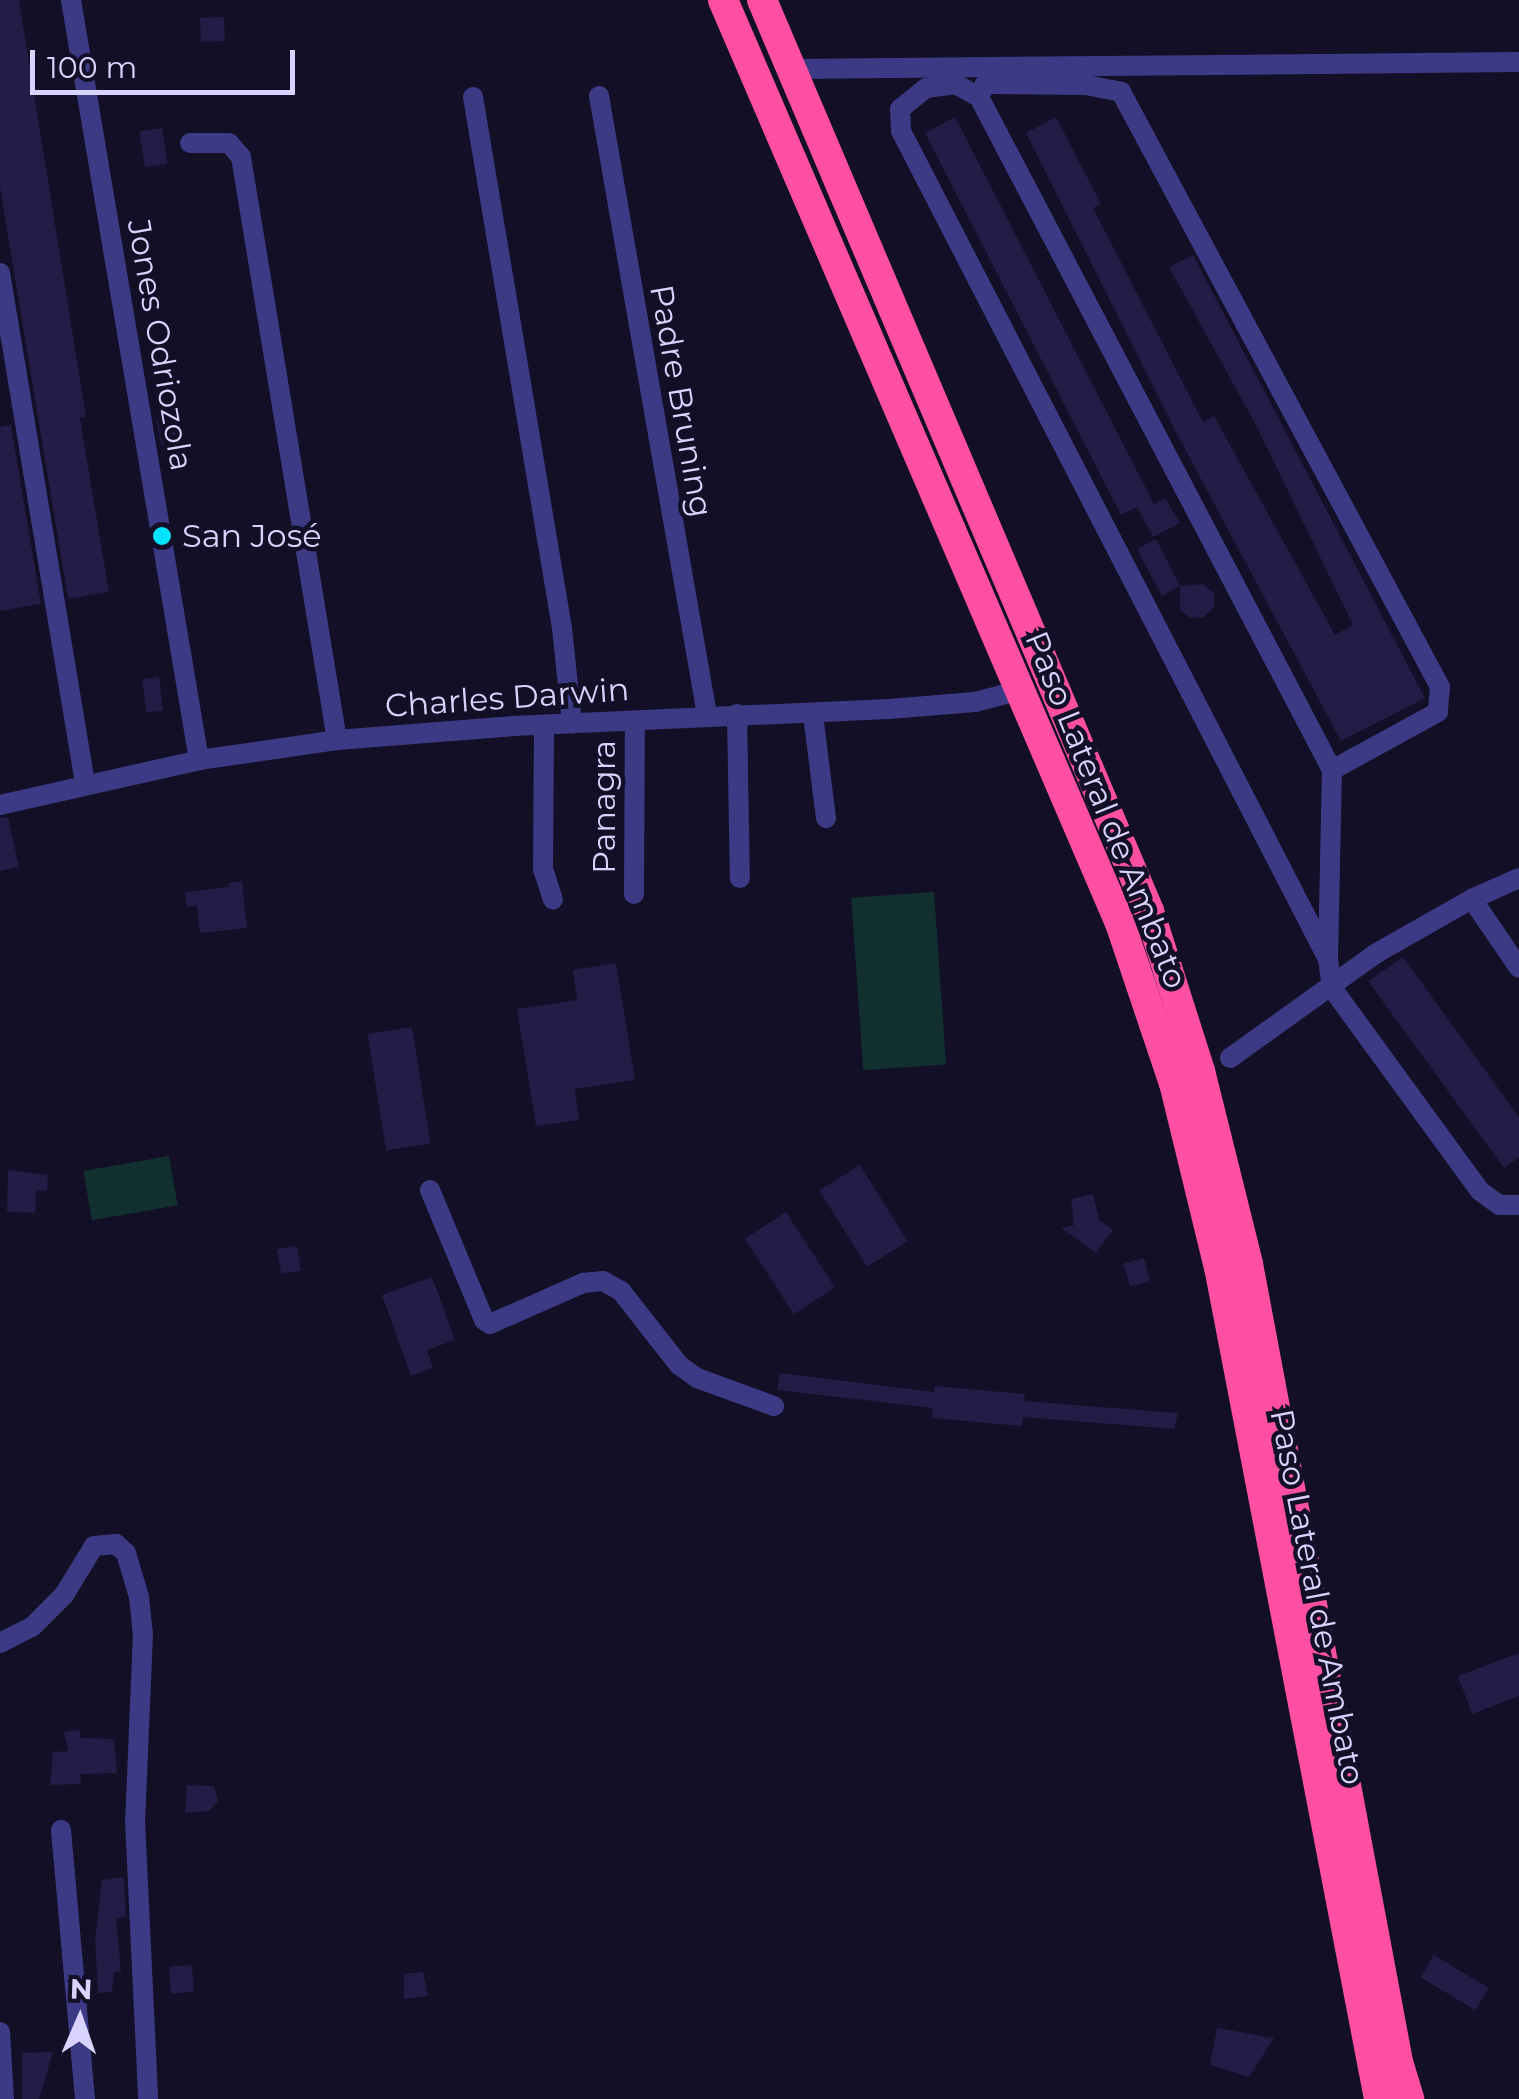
<!DOCTYPE html>
<html>
<head>
<meta charset="utf-8">
<style>
	body { margin:0 }
	#map { position:relative; width:1519px; height:2099px; overflow:hidden; background:#130f26; font-family:Montserrat,sans-serif }
	div>[style] { position:absolute }
	.green>* { inset:0; background:#12302f; transform-origin:0 0 }
	.building>* { inset:0; background:#241b47; transform-origin:0 0 }
	.minor>* { height:20px; margin:-10px; padding:0 10px; transform-origin:10px; border-radius:10px; background:#3d3a85 }
	.highway>* { height:30px; margin:-15px; padding:0 15px; transform-origin:15px; border-radius:15px; background:#ff4fa3 }
	.dots>* { width:28px; height:28px; translate:-50% -50%; box-sizing:border-box; border:5px solid #130f26; border-radius:50% }
	span { translate:-50% -50%; white-space:nowrap; text-align:center; line-height:1.15; -webkit-text-stroke:9px #130f26; paint-order:stroke }
	.street-label { font-size:32px; color:#d9d4ff }
	.poi-label { font-size:32px; color:#d9d4ff }
	.left { translate:0 -50%; text-align:left }
	.north { position:absolute; left:30px; top:1969px; width:100px; height:100px; -webkit-text-stroke:8px #130f26; paint-order:stroke; rotate:2deg; font-size:28px; font-weight:700; line-height:40px; text-align:center; color:#d9d4ff }
	.north::after { content:''; display:block; margin:auto; width:35px; height:45px; background:#d9d4ff; clip-path:polygon(50% 0,100% 100%,50% 72%,0 100%) }
	.scale { position:absolute; left:30px; top:50px; width:265px; height:45px; box-sizing:border-box; border:5px solid #d9d4ff; border-top:0; padding-left:12px; font-size:30px; line-height:35px; white-space:nowrap; color:#d9d4ff; -webkit-text-stroke:8px #130f26; paint-order:stroke }
</style>
</head>
<body>
<div id="map">
	<div class="green">
		<i style="left:934px;top:892px;width:173px;height:83px;rotate:86deg"></i>
		<i style="left:169px;top:1156px;width:50px;height:87px;rotate:80deg"></i>
	</div>
	<div class="building">
		<i style="clip-path:polygon(0 0,19px 0,86px 417px,80px 418px,109px 592px,68px 599px,0 187px)"></i>
		<i style="left:224px;top:17px;width:24px;height:24px;rotate:88deg"></i>
		<i style="clip-path:polygon(955px 117px,1154px 504px,1165px 498px,1180px 523px,1153px 537px,1137px 507px,1121px 515px,925px 133px)"></i>
		<i style="clip-path:polygon(1056px 117px,1101px 204px,1093px 208px,1203px 422px,1214px 416px,1335px 635px,1353px 625px,1257px 427px,1169px 267px,1193px 255px,1425px 698px,1341px 741px,1178px 436px,1026px 133px)"></i>
		<i style="left:162px;top:128px;width:36px;height:23px;rotate:81deg"></i>
		<i style="left:175px;top:416px;width:26px;height:19px;rotate:79deg"></i>
		<i style="clip-path:polygon(11px 425px,41px 604px,0 611px,0 427px)"></i>
		<i style="clip-path:polygon(1156px 539px,1180px 586px,1203px 584px,1214px 593px,1214px 607px,1204px 617px,1191px 618px,1180px 610px,1180px 586px,1162px 596px,1137px 549px)"></i>
		<i style="left:159px;top:677px;width:34px;height:17px;rotate:83deg"></i>
		<i style="clip-path:polygon(8px 817px,19px 867px,0 871px,0 818px)"></i>
		<i style="clip-path:polygon(242px 881px,247px 928px,200px 933px,197px 906px,187px 907px,185px 892px,229px 887px,229px 883px)"></i>
		<i style="clip-path:polygon(1403px 957px,1519px 1117px,1519px 1157px,1504px 1168px,1368px 981px)"></i>
		<i style="clip-path:polygon(616px 963px,635px 1080px,575px 1089px,579px 1120px,536px 1126px,517px 1009px,577px 1000px,573px 970px)"></i>
		<i style="left:412px;top:1027px;width:118px;height:45px;rotate:81deg"></i>
		<i style="left:860px;top:1165px;width:90px;height:48px;rotate:58deg"></i>
		<i style="clip-path:polygon(8px 1170px,48px 1175px,47px 1191px,36px 1190px,35px 1213px,7px 1212px)"></i>
		<i style="clip-path:polygon(1093px 1194px,1099px 1220px,1113px 1230px,1096px 1253px,1061px 1228px,1074px 1225px,1071px 1199px)"></i>
		<i style="left:786px;top:1212px;width:90px;height:49px;rotate:57deg"></i>
		<i style="left:297px;top:1246px;width:25px;height:20px;rotate:81deg"></i>
		<i style="left:1144px;top:1258px;width:24px;height:21px;rotate:75deg"></i>
		<i style="clip-path:polygon(432px 1277px,455px 1340px,427px 1350px,433px 1368px,411px 1376px,382px 1295px)"></i>
		<i style="clip-path:polygon(780px 1373px,934px 1392px,935px 1386px,1025px 1394px,1024px 1401px,1178px 1413px,1174px 1429px,1023px 1417px,1022px 1426px,932px 1418px,933px 1408px,777px 1390px)"></i>
		<i style="clip-path:polygon(1519px 1653px,1519px 1696px,1472px 1714px,1458px 1676px)"></i>
		<i style="clip-path:polygon(80px 1730px,81px 1738px,114px 1739px,117px 1773px,80px 1774px,81px 1784px,50px 1785px,53px 1752px,68px 1751px,64px 1732px)"></i>
		<i style="clip-path:polygon(187px 1785px,214px 1786px,218px 1801px,209px 1811px,185px 1813px)"></i>
		<i style="clip-path:polygon(124px 1877px,126px 1917px,116px 1918px,121px 1971px,114px 1972px,112px 1992px,98px 1993px,95px 1940px,102px 1880px)"></i>
		<i style="left:1434px;top:1955px;width:64px;height:26px;rotate:31deg"></i>
		<i style="left:192px;top:1965px;width:27px;height:23px;rotate:86deg"></i>
		<i style="clip-path:polygon(423px 1972px,428px 1996px,404px 1999px,404px 1974px)"></i>
		<i style="clip-path:polygon(1217px 2028px,1274px 2038px,1249px 2077px,1210px 2065px)"></i>
		<i style="clip-path:polygon(53px 2052px,39px 2099px,22px 2099px,22px 2053px)"></i>
	</div>
	<div class="minor">
		<i style="left:71px;top:0;width:771px;rotate:80.44deg"></i>
		<i style="left:794px;top:69px;width:725px;rotate:-0.55deg"></i>
		<i style="left:599px;top:96px;width:628px;rotate:80.1deg"></i>
		<i style="left:473px;top:97px;width:538px;rotate:80.49deg"></i>
		<i style="left:562px;top:628px;width:96px;rotate:84deg"></i>
		<i style="left:979px;top:97px;width:14px;rotate:-65deg"></i>
		<i style="left:985px;top:84px;width:101px;rotate:0.6deg"></i>
		<i style="left:1086px;top:85px;width:36px;rotate:11deg"></i>
		<i style="left:1121px;top:92px;width:675px;rotate:61.8deg"></i>
		<i style="left:1440px;top:687px;width:25px;rotate:95deg"></i>
		<i style="left:1438px;top:712px;width:121px;rotate:151.3deg"></i>
		<i style="left:190px;top:143px;width:39px"></i>
		<i style="left:229px;top:143px;width:18px;rotate:49deg"></i>
		<i style="left:241px;top:157px;width:591px;rotate:80.65deg"></i>
		<i style="left:0;top:273px;width:517px;rotate:80.54deg"></i>
		<i style="left:737px;top:714px;width:164px;rotate:89deg"></i>
		<i style="left:813px;top:715px;width:104px;rotate:82.8deg"></i>
		<i style="left:544px;top:726px;width:143px;rotate:90.4deg"></i>
		<i style="left:543px;top:869px;width:32px;rotate:72deg"></i>
		<i style="left:0;top:805px;width:204px;rotate:-12.7deg"></i>
		<i style="left:199px;top:760px;width:139px;rotate:-8.2deg"></i>
		<i style="left:337px;top:740px;width:177px;rotate:-4.5deg"></i>
		<i style="left:513px;top:726px;width:376px;rotate:-2.6deg"></i>
		<i style="left:889px;top:709px;width:86px;rotate:-4.7deg"></i>
		<i style="left:975px;top:702px;width:48px;rotate:-14.6deg"></i>
		<i style="left:634px;top:894px;width:173px;rotate:-89.7deg"></i>
		<i style="left:1472px;top:899px;width:83px;rotate:55.7deg"></i>
		<i style="left:1328px;top:959px;width:189px;rotate:-88.8deg"></i>
		<i style="left:1332px;top:770px;width:760px;rotate:-117.68deg"></i>
		<i style="left:979px;top:97px;width:26px;rotate:-151deg"></i>
		<i style="left:956px;top:84px;width:30px;rotate:172deg"></i>
		<i style="left:926px;top:88px;width:33px;rotate:141deg"></i>
		<i style="left:900px;top:109px;width:22px;rotate:87deg"></i>
		<i style="left:901px;top:131px;width:932px;rotate:62.72deg"></i>
		<i style="left:1328px;top:959px;width:29px;rotate:82deg"></i>
		<i style="left:1332px;top:988px;width:251px;rotate:53.9deg"></i>
		<i style="left:1480px;top:1191px;width:24px;rotate:36deg"></i>
		<i style="left:1499px;top:1205px;width:20px"></i>
		<i style="left:1230px;top:1058px;width:178px;rotate:-35.6deg"></i>
		<i style="left:1375px;top:954px;width:112px;rotate:-29.6deg"></i>
		<i style="left:1472px;top:899px;width:51px;rotate:-24.1deg"></i>
		<i style="left:430px;top:1190px;width:141px;rotate:67.4deg"></i>
		<i style="left:484px;top:1320px;width:7px;rotate:34deg"></i>
		<i style="left:490px;top:1324px;width:102px;rotate:-23.8deg"></i>
		<i style="left:583px;top:1283px;width:20px;rotate:-6deg"></i>
		<i style="left:603px;top:1281px;width:21px;rotate:29deg"></i>
		<i style="left:621px;top:1291px;width:94px;rotate:51.9deg"></i>
		<i style="left:679px;top:1365px;width:22px;rotate:36deg"></i>
		<i style="left:697px;top:1378px;width:82px;rotate:20deg"></i>
		<i style="left:0;top:1643px;width:36px;rotate:-27deg"></i>
		<i style="left:32px;top:1627px;width:45px;rotate:-45deg"></i>
		<i style="left:64px;top:1595px;width:57px;rotate:-58.5deg"></i>
		<i style="left:94px;top:1546px;width:22px;rotate:-5deg"></i>
		<i style="left:116px;top:1544px;width:13px;rotate:42deg"></i>
		<i style="left:126px;top:1553px;width:46px;rotate:73.5deg"></i>
		<i style="left:139px;top:1597px;width:36px;rotate:84deg"></i>
		<i style="left:143px;top:1633px;width:187px;rotate:92.4deg"></i>
		<i style="left:135px;top:1820px;width:279px;rotate:87.3deg"></i>
		<i style="left:61px;top:1830px;width:270px;rotate:84.9deg"></i>
		<i style="left:0;top:2032px;width:67px;rotate:86.6deg"></i>
	</div>
	<div class="highway">
		<i style="left:723px;top:0;width:1005px;rotate:66.73deg"></i>
		<i style="left:1120px;top:923px;width:169px;rotate:71.4deg"></i>
		<i style="left:1174px;top:1083px;width:189px;rotate:76.3deg"></i>
		<i style="left:1219px;top:1267px;width:847px;rotate:79.11deg"></i>
		<i style="left:762px;top:0;width:990px;rotate:66.98deg"></i>
		<i style="left:1149px;top:911px;width:168px;rotate:72.3deg"></i>
		<i style="left:1200px;top:1071px;width:199px;rotate:76deg"></i>
		<i style="left:1248px;top:1264px;width:812px;rotate:79.35deg"></i>
		<i style="left:1398px;top:2062px;width:39px;rotate:73deg"></i>
	</div>
	<div class="dots">
		<i style="left:162px;top:536px;background:#00e5ff"></i>
	</div>
	<div class="street-label">
		<span style="left:160px;top:345px;rotate:80deg">Jones Odriozola</span>
		<span style="left:681px;top:401px;rotate:80deg">Padre Bruning</span>
		<span style="left:507px;top:698px;rotate:-4deg">Charles Darwin</span>
		<span style="left:604px;top:807px;rotate:-90deg">Panagra</span>
		<span style="left:1106px;top:810px;rotate:68deg">Paso Lateral de Ambato</span>
		<span style="left:1317px;top:1597px;rotate:79deg">Paso Lateral de Ambato</span>
	</div>
	<div class="poi-label">
		<span class="left" style="left:182px;top:536px">San José</span>
	</div>
	<div class="north">N</div>
	<div class="scale">100 m</div>
</div>
</body>
</html>
